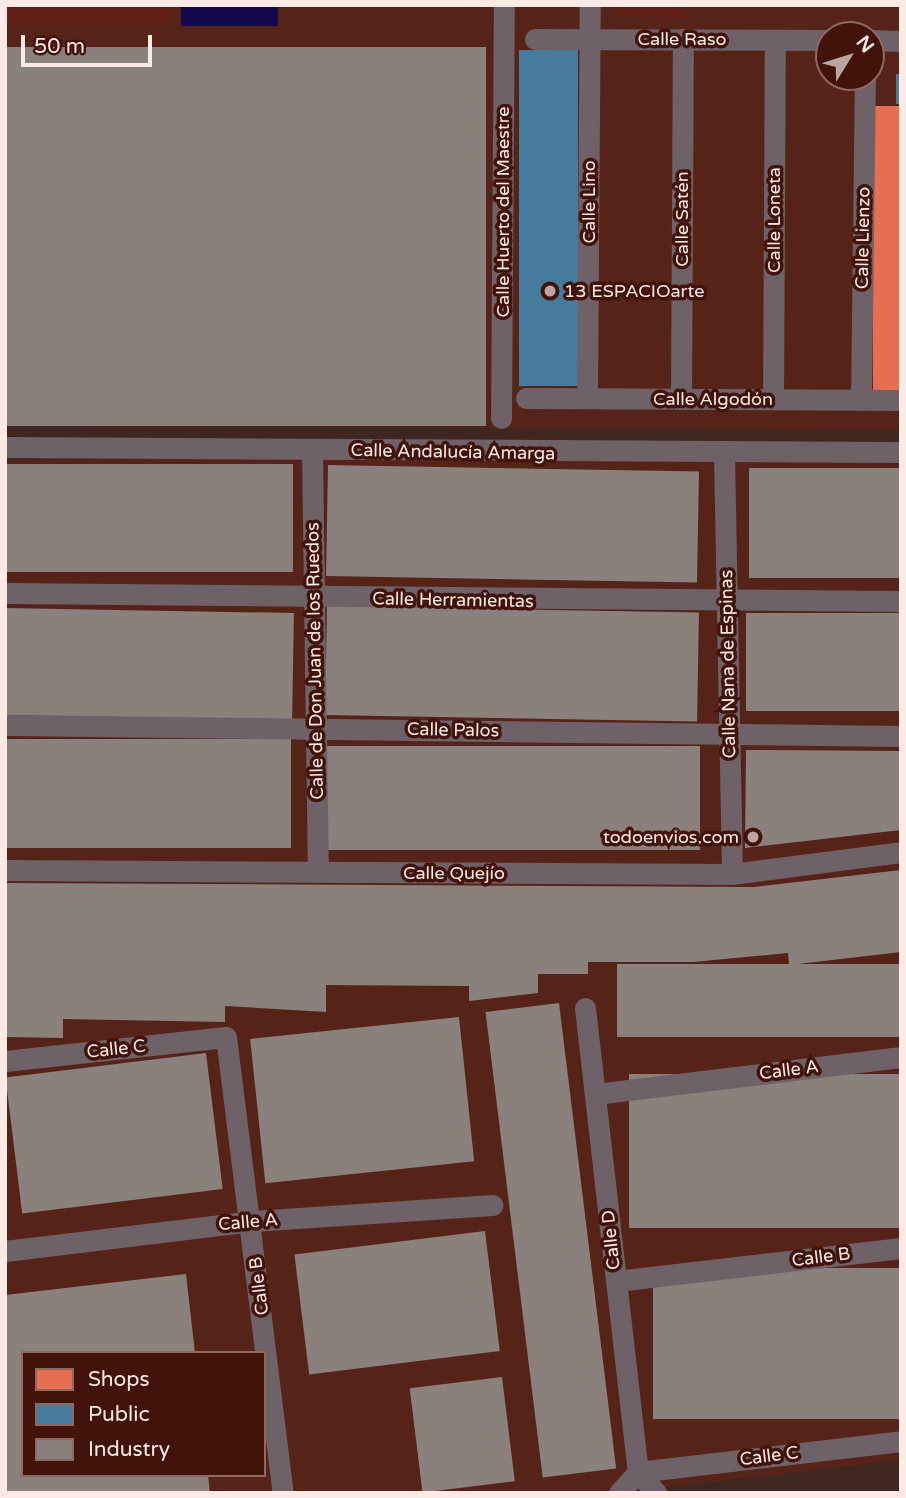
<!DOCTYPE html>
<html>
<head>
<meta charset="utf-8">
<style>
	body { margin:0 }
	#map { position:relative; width:906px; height:1498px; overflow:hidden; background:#402621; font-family:"Varela Round",sans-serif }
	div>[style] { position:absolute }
	.built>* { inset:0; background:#562318 }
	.green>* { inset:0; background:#612014; transform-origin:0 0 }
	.water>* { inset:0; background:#12084c; transform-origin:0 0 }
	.shops>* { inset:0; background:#e76f51; transform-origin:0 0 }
	.public>* { inset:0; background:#457b9d; transform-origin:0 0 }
	.industry>* { inset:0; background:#8a817c; transform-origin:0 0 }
	.minor>* { height:21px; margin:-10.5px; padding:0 10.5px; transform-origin:10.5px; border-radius:10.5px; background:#6f6168 }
	.dots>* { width:19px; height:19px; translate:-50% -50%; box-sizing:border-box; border:4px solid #42130a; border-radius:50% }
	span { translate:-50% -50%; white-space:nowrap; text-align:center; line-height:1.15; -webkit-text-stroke:7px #42130a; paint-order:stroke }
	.street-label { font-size:18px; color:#fdeae5 }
	.poi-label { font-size:18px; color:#fdeae5 }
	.left { translate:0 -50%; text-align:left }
	.right { translate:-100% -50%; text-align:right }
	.frame { position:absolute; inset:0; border:7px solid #fdeae5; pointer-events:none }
	.legend { position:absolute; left:21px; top:1351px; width:245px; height:126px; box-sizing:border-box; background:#42130a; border:2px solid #8d6962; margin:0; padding:9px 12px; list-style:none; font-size:21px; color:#fdeae5 }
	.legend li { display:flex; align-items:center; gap:14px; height:35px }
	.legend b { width:35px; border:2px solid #8d6962 }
	.north { position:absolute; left:815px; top:21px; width:70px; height:70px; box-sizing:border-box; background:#42130a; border:2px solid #8d6962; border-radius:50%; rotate:52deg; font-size:19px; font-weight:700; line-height:28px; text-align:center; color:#fdeae5 }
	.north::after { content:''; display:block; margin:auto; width:24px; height:32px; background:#bba5a0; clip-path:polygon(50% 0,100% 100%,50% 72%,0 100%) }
	.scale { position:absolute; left:21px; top:35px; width:131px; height:32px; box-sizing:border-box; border:4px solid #fdeae5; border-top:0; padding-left:9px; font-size:21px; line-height:24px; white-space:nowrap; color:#fdeae5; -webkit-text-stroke:5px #42130a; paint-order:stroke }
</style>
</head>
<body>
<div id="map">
	<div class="built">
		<i style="clip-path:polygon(evenodd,5px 5px,901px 5px,901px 430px,5px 426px,5px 5px,829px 35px,871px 35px,871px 77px,829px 77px,829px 35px)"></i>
		<i style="clip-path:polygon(evenodd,492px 455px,901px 464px,901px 1460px,617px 1493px,5px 1493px,5px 460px,492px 455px,23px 1353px,264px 1353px,264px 1475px,23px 1475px,23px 1353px)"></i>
	</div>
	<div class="green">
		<i style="left:5px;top:5px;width:169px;height:19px"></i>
		<i style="clip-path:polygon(616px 5px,684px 5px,684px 18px,616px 16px)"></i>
	</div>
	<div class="water">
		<i style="left:181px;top:5px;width:97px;height:21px"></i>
	</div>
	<div class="shops">
		<i style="left:873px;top:106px;width:28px;height:284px"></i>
	</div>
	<div class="public">
		<i style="left:519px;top:50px;width:59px;height:336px"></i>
		<i style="left:896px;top:74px;width:5px;height:30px"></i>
	</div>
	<div class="industry">
		<i style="left:5px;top:47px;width:481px;height:379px"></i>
		<i style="left:5px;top:464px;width:288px;height:108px"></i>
		<i style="left:328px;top:465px;width:371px;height:111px;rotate:1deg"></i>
		<i style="left:749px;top:468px;width:152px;height:110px"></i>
		<i style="left:327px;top:606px;width:372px;height:109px;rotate:1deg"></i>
		<i style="left:5px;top:608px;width:289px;height:107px;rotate:1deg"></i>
		<i style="left:746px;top:613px;width:155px;height:98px"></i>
		<i style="left:5px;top:739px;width:286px;height:109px"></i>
		<i style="left:327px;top:746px;width:373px;height:104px"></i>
		<i style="clip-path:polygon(746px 750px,901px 751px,901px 830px,745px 848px)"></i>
		<i style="clip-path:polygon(901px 870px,901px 952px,789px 965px,788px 953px,693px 962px,588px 962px,588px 974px,538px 974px,538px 993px,469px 1001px,469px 986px,326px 985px,326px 1012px,225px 1006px,225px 1022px,63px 1019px,63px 1038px,5px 1037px,5px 883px,754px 887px)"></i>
		<i style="left:901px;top:964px;width:73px;height:284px;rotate:90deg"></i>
		<i style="left:559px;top:1003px;width:469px;height:74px;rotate:83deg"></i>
		<i style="left:459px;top:1017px;width:145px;height:210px;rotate:84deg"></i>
		<i style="left:206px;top:1053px;width:137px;height:202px;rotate:83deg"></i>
		<i style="left:901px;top:1074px;width:154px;height:272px;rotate:90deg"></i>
		<i style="left:485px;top:1231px;width:121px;height:192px;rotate:83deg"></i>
		<i style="left:901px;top:1268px;width:151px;height:248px;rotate:90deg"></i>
		<i style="clip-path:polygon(186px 1274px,195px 1353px,23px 1353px,23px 1475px,208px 1475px,210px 1493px,5px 1493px,5px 1295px)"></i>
		<i style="left:502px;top:1377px;width:105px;height:93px;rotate:83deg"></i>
	</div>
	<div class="minor">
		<i style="left:535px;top:39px;width:294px;rotate:0.2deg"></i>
		<i style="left:871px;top:40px;width:30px;rotate:2deg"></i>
		<i style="left:526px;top:398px;width:375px;rotate:0.3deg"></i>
		<i style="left:587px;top:398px;width:393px;rotate:-89.6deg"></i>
		<i style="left:681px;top:399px;width:360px;rotate:-89.7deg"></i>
		<i style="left:773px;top:399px;width:359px;rotate:-89.7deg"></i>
		<i style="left:861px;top:400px;width:323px;rotate:-89.3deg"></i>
		<i style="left:501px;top:418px;width:413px;rotate:-89.6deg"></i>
		<i style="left:5px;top:447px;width:896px;rotate:0.32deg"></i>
		<i style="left:312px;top:451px;width:421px;rotate:89.2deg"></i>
		<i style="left:724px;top:455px;width:419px;rotate:88.9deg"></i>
		<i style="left:5px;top:593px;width:896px;rotate:0.51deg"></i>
		<i style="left:5px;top:725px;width:896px;rotate:0.7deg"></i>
		<i style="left:5px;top:870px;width:727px;rotate:0.32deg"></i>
		<i style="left:732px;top:874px;width:170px;rotate:-7.4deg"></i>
		<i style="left:585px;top:1008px;width:467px;rotate:83.5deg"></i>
		<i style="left:638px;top:1472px;width:28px;rotate:49deg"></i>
		<i style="left:5px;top:1061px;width:222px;rotate:-6.2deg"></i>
		<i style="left:226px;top:1037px;width:460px;rotate:82.9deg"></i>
		<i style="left:595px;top:1094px;width:308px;rotate:-6.9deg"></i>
		<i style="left:5px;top:1251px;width:249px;rotate:-6.9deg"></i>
		<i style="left:252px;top:1221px;width:241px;rotate:-3.8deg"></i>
		<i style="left:616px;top:1281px;width:287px;rotate:-6.6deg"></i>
		<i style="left:638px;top:1472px;width:265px;rotate:-6.7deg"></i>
		<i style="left:619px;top:1493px;width:28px;rotate:-48deg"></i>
	</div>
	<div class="dots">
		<i style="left:550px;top:291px;background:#bba5a0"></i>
		<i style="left:753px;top:837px;background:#bba5a0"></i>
	</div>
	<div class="street-label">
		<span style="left:682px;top:39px">Calle Raso</span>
		<span style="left:589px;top:202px;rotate:-90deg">Calle Lino</span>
		<span style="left:503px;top:212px;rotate:-90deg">Calle Huerto del Maestre</span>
		<span style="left:682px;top:219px;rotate:-90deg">Calle Satén</span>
		<span style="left:774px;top:220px;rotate:-90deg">Calle Loneta</span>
		<span style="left:863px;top:238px;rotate:-89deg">Calle Lienzo</span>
		<span style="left:713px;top:399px">Calle Algodón</span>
		<span style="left:453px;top:452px;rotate:1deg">Calle Andalucía Amarga</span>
		<span style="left:453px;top:600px;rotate:1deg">Calle Herramientas</span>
		<span style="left:315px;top:661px;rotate:-91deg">Calle de Don Juan de los Ruedos</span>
		<span style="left:728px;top:664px;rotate:-91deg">Calle Nana de Espinas</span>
		<span style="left:453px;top:730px;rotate:1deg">Calle Palos</span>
		<span style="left:454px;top:873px">Calle Quejío</span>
		<span style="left:116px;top:1049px;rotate:-6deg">Calle C</span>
		<span style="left:789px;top:1070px;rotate:-7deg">Calle A</span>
		<span style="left:248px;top:1222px;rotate:-5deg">Calle A</span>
		<span style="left:611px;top:1240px;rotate:-96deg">Calle D</span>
		<span style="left:821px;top:1257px;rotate:-7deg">Calle B</span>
		<span style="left:259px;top:1286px;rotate:-97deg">Calle B</span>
		<span style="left:769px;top:1456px;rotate:-7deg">Calle C</span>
	</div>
	<div class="poi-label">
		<span class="left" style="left:564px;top:291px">13 ESPACIOarte</span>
		<span class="right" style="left:739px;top:837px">todoenvios.com</span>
	</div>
	<div class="frame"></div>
	<ul class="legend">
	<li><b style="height:19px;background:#e76f51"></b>Shops</li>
	<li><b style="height:19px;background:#457b9d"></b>Public</li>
	<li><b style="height:19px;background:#8a817c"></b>Industry</li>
	</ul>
	<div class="north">N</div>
	<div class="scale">50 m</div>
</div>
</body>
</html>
